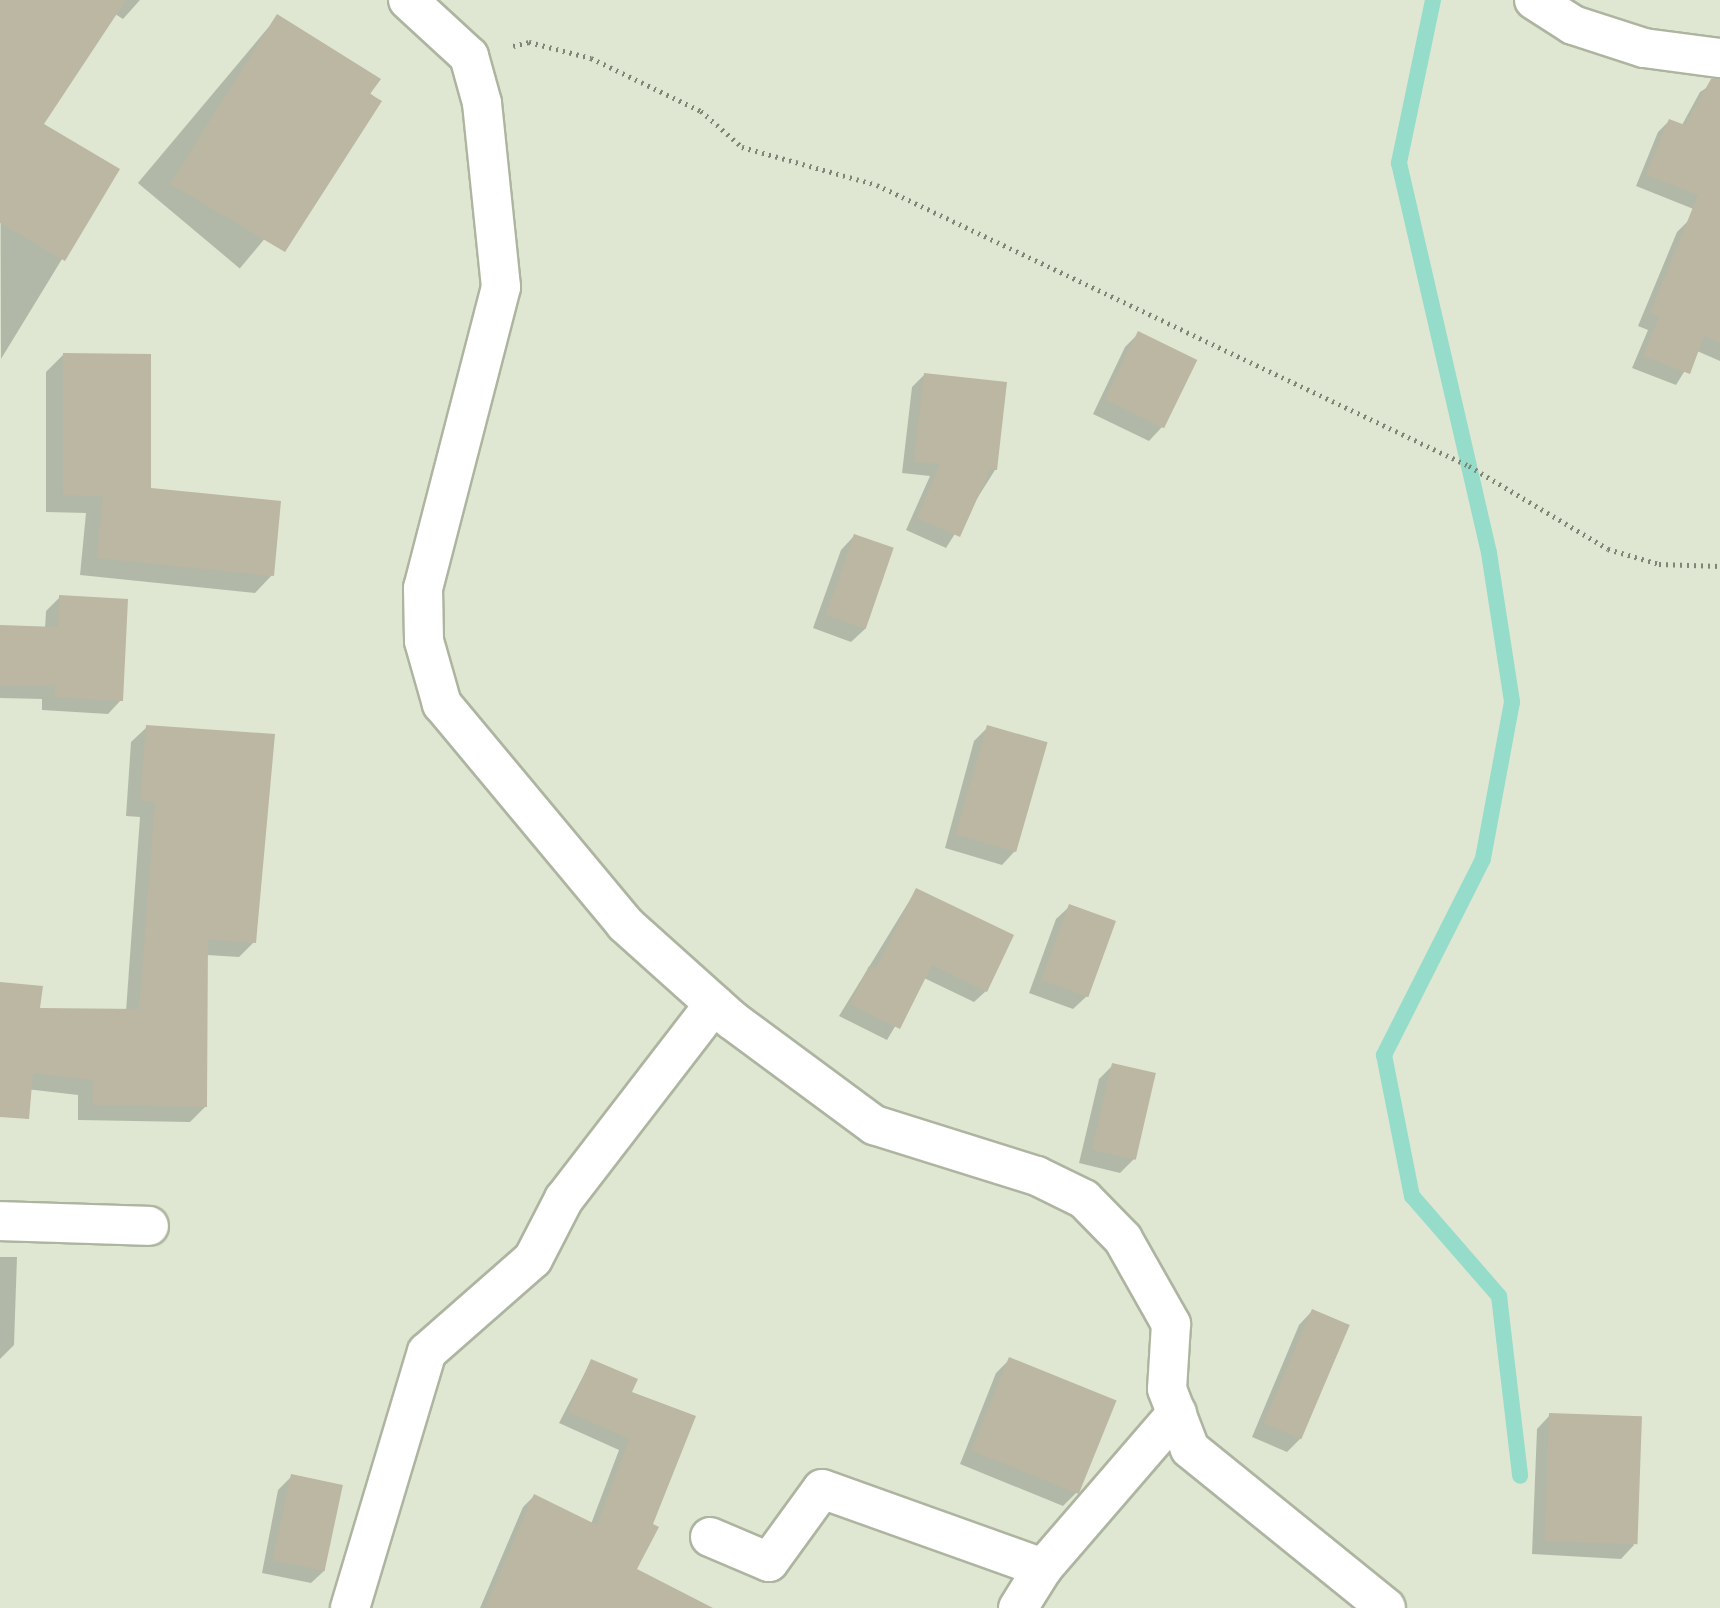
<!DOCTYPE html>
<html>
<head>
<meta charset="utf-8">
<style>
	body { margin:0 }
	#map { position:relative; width:1720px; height:1608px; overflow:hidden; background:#dfe7d2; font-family:"Fira Sans Condensed",sans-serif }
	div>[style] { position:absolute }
	.shadow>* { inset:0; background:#0003; transform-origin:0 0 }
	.stream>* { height:16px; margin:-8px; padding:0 8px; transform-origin:8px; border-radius:8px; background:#95ddca }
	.building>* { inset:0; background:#bbb7a2; transform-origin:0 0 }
	.path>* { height:4.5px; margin-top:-2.25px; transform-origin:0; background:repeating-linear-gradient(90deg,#808677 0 2px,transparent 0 7px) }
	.roads { filter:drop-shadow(2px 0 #adb5a0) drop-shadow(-2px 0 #adb5a0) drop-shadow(0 2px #adb5a0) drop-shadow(0 -2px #adb5a0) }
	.street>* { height:38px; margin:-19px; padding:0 19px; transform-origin:19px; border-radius:19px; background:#fff }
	span { translate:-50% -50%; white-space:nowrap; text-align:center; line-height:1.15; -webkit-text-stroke:5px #ecf5df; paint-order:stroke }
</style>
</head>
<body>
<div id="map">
	<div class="shadow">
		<i style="clip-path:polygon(0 0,140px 0,123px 19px,115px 14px,42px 125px,117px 169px,1px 359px)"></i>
		<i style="left:278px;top:16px;width:133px;height:218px;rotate:40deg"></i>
		<i style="clip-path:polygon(1720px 79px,1720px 197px,1706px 214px,1636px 186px,1658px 132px,1669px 121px,1682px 125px,1700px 92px)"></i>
		<i style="clip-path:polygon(1690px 219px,1720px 232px,1720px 361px,1697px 351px,1676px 385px,1632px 368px,1648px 330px,1638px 326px,1677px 232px)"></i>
		<i style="clip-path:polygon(1139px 333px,1195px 360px,1162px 427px,1149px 441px,1093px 414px,1125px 347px)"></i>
		<i style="clip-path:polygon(63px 355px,149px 490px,272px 575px,255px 593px,80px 575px,86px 513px,46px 512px,46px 372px)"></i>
		<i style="clip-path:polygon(924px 375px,995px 470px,946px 548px,906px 530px,930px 476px,902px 473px,912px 387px)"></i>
		<i style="clip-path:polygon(854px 536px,865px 629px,851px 642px,813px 628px,841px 550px)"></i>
		<i style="clip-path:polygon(60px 597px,121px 700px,108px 714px,42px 710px,42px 699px,0 698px,0 627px,45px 629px,46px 611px)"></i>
		<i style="clip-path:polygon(147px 727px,254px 942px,239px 957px,207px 955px,206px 1106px,190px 1122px,78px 1120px,78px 1095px,0 1086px,0 984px,38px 1009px,126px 1011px,140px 817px,126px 816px,131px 742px)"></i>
		<i style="clip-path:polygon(988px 727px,1015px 851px,1002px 865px,945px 848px,974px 741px)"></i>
		<i style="clip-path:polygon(916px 890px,986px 991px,974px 1002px,924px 978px,887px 1040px,839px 1016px)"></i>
		<i style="clip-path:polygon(1070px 906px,1087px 996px,1073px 1009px,1029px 993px,1056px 919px)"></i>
		<i style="clip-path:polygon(1113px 1065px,1134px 1159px,1120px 1173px,1079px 1163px,1099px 1079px)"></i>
		<i style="clip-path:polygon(0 1257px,17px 1257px,14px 1345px,0 1359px)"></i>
		<i style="clip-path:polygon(1312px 1311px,1301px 1438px,1287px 1452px,1252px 1437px,1299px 1325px)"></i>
		<i style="clip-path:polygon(1010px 1359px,1113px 1402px,1077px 1492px,1063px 1506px,960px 1464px,996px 1373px)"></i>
		<i style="clip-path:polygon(591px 1361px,630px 1393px,634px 1570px,709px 1608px,480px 1608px,523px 1507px,534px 1496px,591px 1524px,619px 1450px,559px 1423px)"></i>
		<i style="clip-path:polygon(1550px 1415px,1634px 1545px,1621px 1559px,1532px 1554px,1537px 1429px)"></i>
		<i style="clip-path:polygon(292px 1476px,325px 1570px,311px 1583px,262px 1573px,278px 1490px)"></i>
	</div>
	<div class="stream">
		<i style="left:1433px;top:0;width:167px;rotate:101.8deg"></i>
		<i style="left:1399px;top:163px;width:400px;rotate:77deg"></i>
		<i style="left:1489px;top:553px;width:151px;rotate:81.2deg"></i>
		<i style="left:1512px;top:702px;width:160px;rotate:100.5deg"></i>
		<i style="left:1483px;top:859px;width:220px;rotate:116.8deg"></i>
		<i style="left:1384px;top:1055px;width:144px;rotate:78.8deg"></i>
		<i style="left:1412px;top:1196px;width:133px;rotate:49deg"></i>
		<i style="left:1499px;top:1296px;width:181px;rotate:83.3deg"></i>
	</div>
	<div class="building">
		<i style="clip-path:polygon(0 0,126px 0,44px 124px,120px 169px,65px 261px,0 223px)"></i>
		<i style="clip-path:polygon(277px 14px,381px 79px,370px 94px,382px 101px,285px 252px,170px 184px)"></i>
		<i style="clip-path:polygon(1711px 79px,1720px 79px,1720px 343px,1704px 336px,1690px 374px,1643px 356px,1659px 317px,1650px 313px,1698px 195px,1646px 175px,1669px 119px,1685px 125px)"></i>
		<i style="left:1138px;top:331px;width:66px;height:76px;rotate:26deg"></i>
		<i style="clip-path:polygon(63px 353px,151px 354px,151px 488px,281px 501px,274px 576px,97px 558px,103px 496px,63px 495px)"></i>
		<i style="clip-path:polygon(924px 373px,1007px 382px,997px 470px,990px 470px,960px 537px,917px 518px,940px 464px,914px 462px)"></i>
		<i style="left:854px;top:534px;width:42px;height:86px;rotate:19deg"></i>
		<i style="clip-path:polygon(59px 595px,128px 599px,123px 701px,54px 697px,55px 686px,0 685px,0 625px,58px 627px)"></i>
		<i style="clip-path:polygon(146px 725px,275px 734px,256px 943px,208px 939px,207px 1107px,92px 1105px,93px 1080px,33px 1073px,29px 1119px,0 1117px,0 982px,43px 986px,40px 1008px,139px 1009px,155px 802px,140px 801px)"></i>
		<i style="left:987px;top:725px;width:63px;height:114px;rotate:16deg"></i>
		<i style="clip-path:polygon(916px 888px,1014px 935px,987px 992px,932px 965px,900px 1029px,850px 1004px,869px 966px,876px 969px)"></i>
		<i style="left:1069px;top:904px;width:50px;height:81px;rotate:20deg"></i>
		<i style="left:1112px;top:1063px;width:45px;height:89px;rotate:13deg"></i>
		<i style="left:1312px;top:1309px;width:41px;height:124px;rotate:23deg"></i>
		<i style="left:1009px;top:1357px;width:116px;height:101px;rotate:22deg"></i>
		<i style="clip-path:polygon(591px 1359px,638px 1379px,632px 1392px,696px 1416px,653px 1524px,659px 1527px,637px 1569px,713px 1608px,485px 1608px,534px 1494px,597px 1525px,629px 1439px,568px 1412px)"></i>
		<i style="left:1549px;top:1413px;width:93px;height:128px;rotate:2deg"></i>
		<i style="left:291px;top:1474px;width:53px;height:88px;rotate:12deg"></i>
	</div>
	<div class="path">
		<i style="left:513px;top:46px;width:16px;rotate:-14deg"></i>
		<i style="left:529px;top:42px;width:64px;rotate:14.5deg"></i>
		<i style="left:591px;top:58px;width:122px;rotate:25.7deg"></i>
		<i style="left:701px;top:111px;width:55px;rotate:41.3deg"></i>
		<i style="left:742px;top:147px;width:140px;rotate:15.7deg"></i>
		<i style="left:877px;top:185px;width:655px;rotate:25.39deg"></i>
		<i style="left:1469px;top:466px;width:162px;rotate:30.8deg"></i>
		<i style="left:1608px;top:549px;width:53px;rotate:16.4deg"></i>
		<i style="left:1659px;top:564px;width:61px;rotate:1.9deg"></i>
	</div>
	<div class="roads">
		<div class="street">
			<i style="left:408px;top:0;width:83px;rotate:42.6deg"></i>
			<i style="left:469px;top:56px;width:49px;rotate:74.5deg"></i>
			<i style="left:482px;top:103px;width:185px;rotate:84.1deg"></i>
			<i style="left:501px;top:287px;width:311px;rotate:104.5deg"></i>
			<i style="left:423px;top:588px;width:53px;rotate:88.9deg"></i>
			<i style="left:424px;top:641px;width:66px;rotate:74.1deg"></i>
			<i style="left:442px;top:704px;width:286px;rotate:50.2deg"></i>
			<i style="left:625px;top:924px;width:144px;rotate:41.9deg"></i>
			<i style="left:732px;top:1020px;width:177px;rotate:36.5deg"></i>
			<i style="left:874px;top:1125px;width:171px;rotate:17.4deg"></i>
			<i style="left:1037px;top:1176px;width:52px;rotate:26.1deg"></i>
			<i style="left:1084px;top:1199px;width:56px;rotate:45.7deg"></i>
			<i style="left:1123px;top:1239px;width:98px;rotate:60.5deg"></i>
			<i style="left:1171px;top:1324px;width:65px;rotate:93.5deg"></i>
			<i style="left:1167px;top:1389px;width:64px;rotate:69deg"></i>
			<i style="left:1190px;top:1449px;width:252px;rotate:39deg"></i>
			<i style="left:1534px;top:0;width:46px;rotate:32.7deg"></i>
			<i style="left:1573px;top:25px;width:75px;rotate:17.9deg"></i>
			<i style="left:1644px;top:48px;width:77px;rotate:7.5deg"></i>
			<i style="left:0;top:1221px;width:149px;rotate:1.9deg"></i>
			<i style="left:710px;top:1537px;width:64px;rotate:23deg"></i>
			<i style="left:769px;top:1562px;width:90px;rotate:-54deg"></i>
			<i style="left:822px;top:1489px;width:235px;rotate:19.7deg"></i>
			<i style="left:350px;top:1608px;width:267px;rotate:-73.3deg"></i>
			<i style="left:427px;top:1352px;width:141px;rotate:-41.3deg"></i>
			<i style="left:533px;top:1259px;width:68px;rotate:-62.7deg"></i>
			<i style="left:564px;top:1199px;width:246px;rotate:-52.4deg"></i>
			<i style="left:1018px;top:1608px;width:47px;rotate:-58deg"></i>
			<i style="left:1043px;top:1568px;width:205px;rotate:-49.2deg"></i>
		</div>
	</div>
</div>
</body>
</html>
